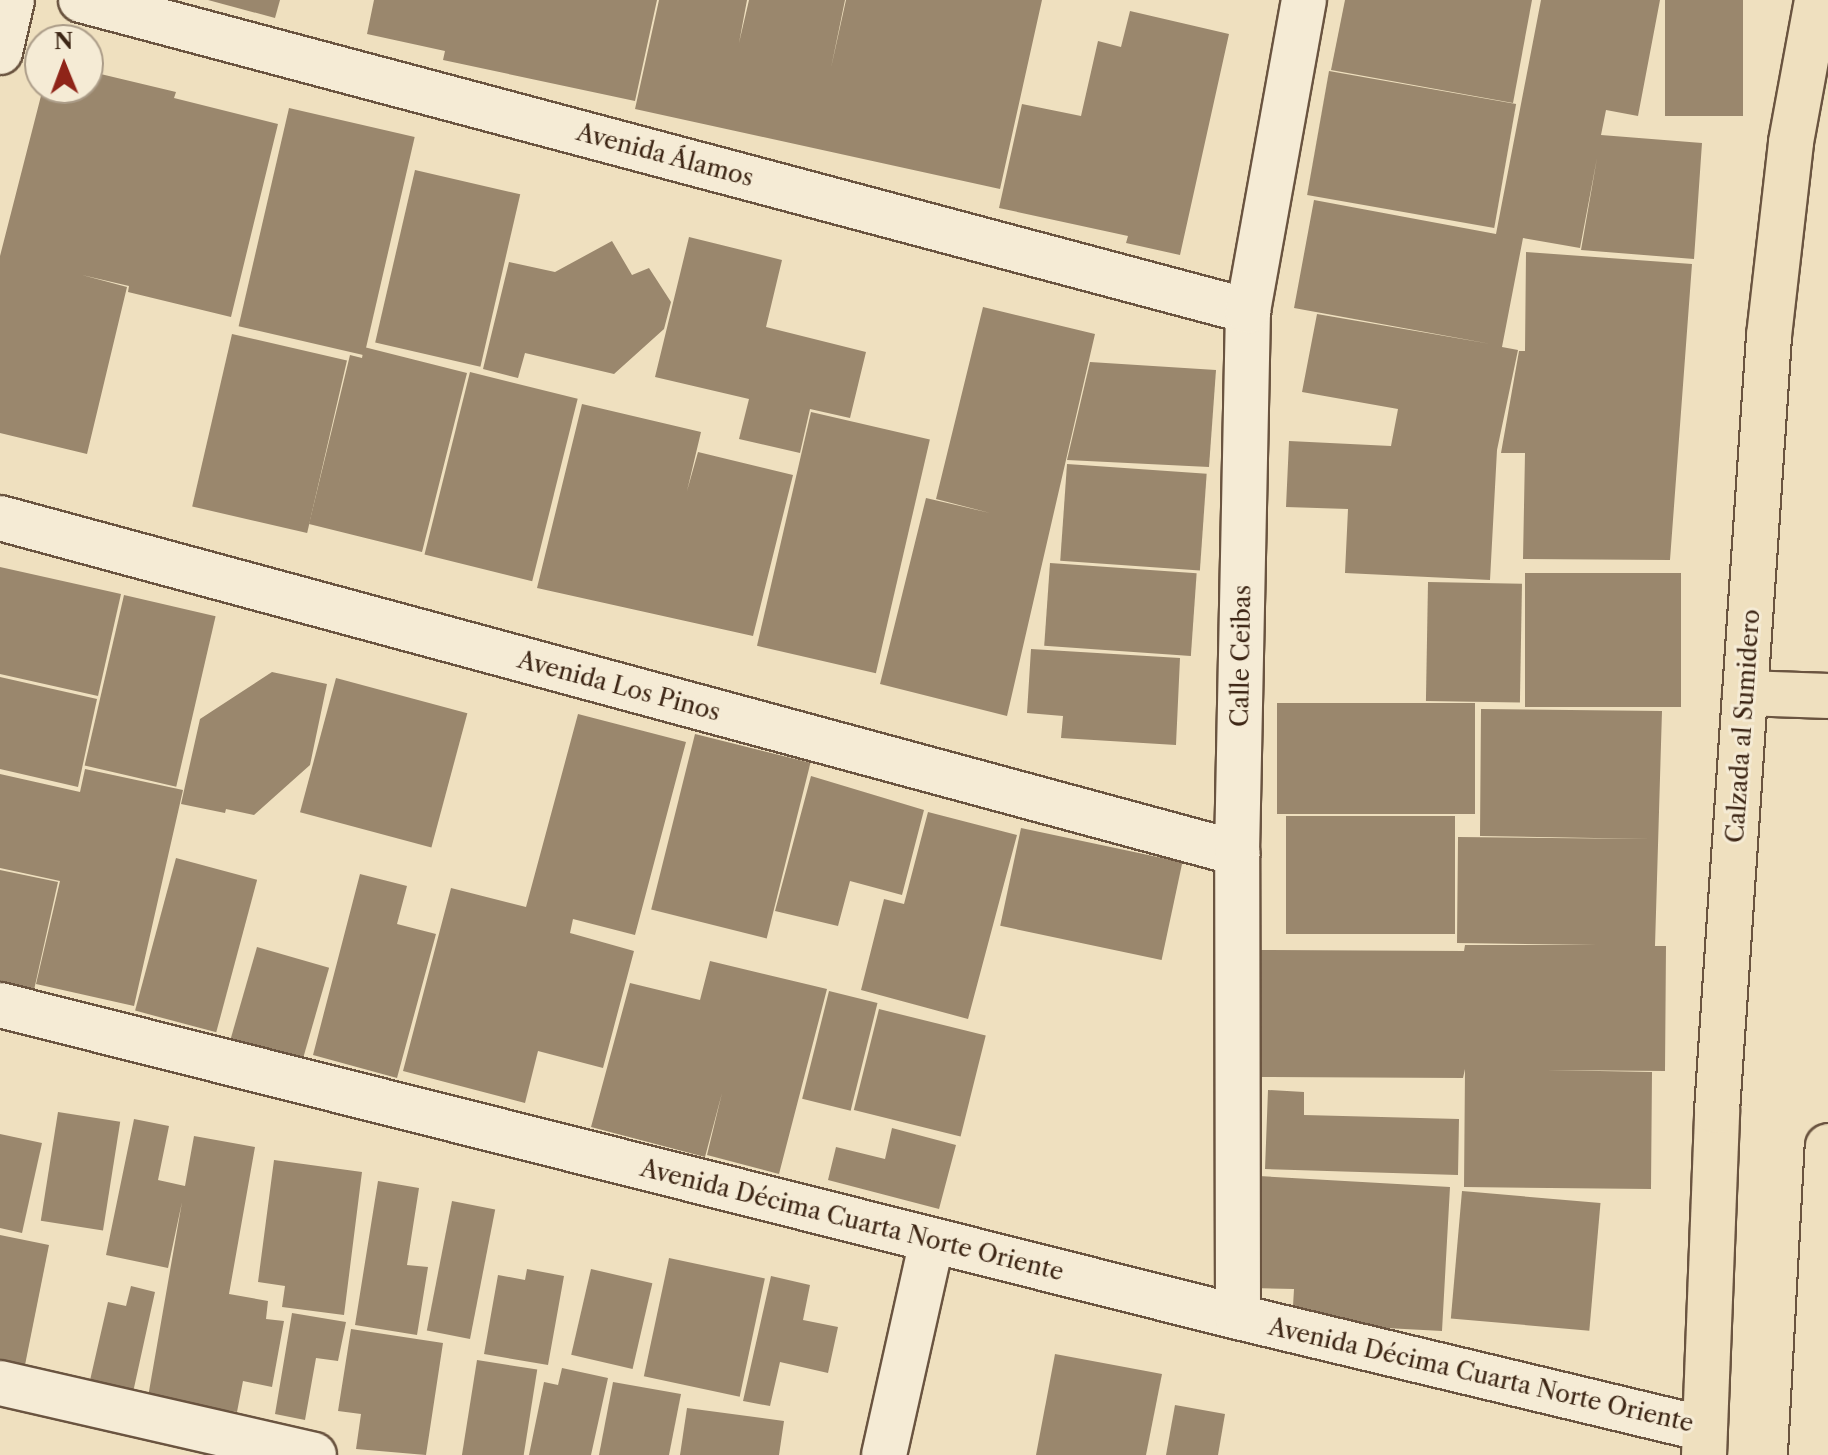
<!DOCTYPE html>
<html>
<head>
<meta charset="utf-8">
<style>
	body { margin:0 }
	#map { position:relative; width:1828px; height:1455px; overflow:hidden; background:#efe0bf; font-family:"Libre Caslon Text",serif }
	div>[style] { position:absolute }
	.building>* { inset:0; background:#9a876d; transform-origin:0 0 }
	.roads { filter:drop-shadow(2px 0 #6a5440) drop-shadow(-2px 0 #6a5440) drop-shadow(0 2px #6a5440) drop-shadow(0 -2px #6a5440) }
	.minor>* { height:44px; margin:-22px; padding:0 22px; transform-origin:22px; border-radius:22px; background:#f5ebd5 }
	.major>* { height:44px; margin:-22px; padding:0 22px; transform-origin:22px; border-radius:22px; background:#efe0bf }
	span { translate:-50% -50%; white-space:nowrap; text-align:center; line-height:1.15; -webkit-text-stroke:6px #f5ebd5; paint-order:stroke }
	.street-label { font-size:24px; color:#3d2615 }
	.north { position:absolute; left:24px; top:24px; width:80px; height:80px; box-sizing:border-box; background:#f5ebd5; border:2px solid #ab9c88; border-radius:50%; rotate:359deg; font-size:22px; font-weight:700; line-height:32px; text-align:center; color:#3d2615 }
	.north::after { content:''; display:block; margin:auto; width:28px; height:36px; background:#8f2418; clip-path:polygon(50% 0,100% 100%,50% 72%,0 100%) }
</style>
</head>
<body>
<div id="map">
	<div class="building">
		<i style="clip-path:polygon(208px 0,280px 0,275px 18px)"></i>
		<i style="clip-path:polygon(374px 0,657px 0,635px 101px,443px 60px,445px 51px,367px 34px)"></i>
		<i style="clip-path:polygon(659px 0,747px 0,739px 43px,749px 0,845px 0,831px 68px,846px 0,1042px 0,1000px 189px,635px 109px)"></i>
		<i style="clip-path:polygon(1345px 0,1532px 0,1513px 103px,1331px 70px)"></i>
		<i style="clip-path:polygon(1541px 0,1660px 0,1638px 116px,1606px 110px,1601px 135px,1702px 143px,1694px 259px,1581px 250px,1597px 158px,1580px 248px,1523px 238px,1502px 347px,1518px 350px,1497px 450px,1490px 580px,1345px 573px,1348px 509px,1286px 507px,1289px 441px,1391px 446px,1398px 409px,1302px 392px,1317px 314px,1491px 344px,1294px 308px,1314px 200px,1496px 234px)"></i>
		<i style="left:1665px;top:0;width:78px;height:116px"></i>
		<i style="clip-path:polygon(1130px 11px,1229px 34px,1180px 255px,1126px 243px,1128px 236px,999px 208px,1022px 104px,1081px 116px,1098px 41px,1121px 47px)"></i>
		<i style="clip-path:polygon(88px 71px,176px 92px,174px 98px,278px 124px,231px 317px,128px 292px,129px 286px,82px 275px,127px 287px,87px 454px,0 433px,0 256px,43px 88px,88px 88px)"></i>
		<i style="left:1329px;top:71px;width:190px;height:126px;rotate:10deg"></i>
		<i style="left:289px;top:108px;width:129px;height:224px;rotate:13deg"></i>
		<i style="left:415px;top:170px;width:108px;height:177px;rotate:13deg"></i>
		<i style="clip-path:polygon(689px 237px,782px 260px,766px 327px,866px 352px,850px 418px,810px 409px,800px 453px,739px 439px,749px 399px,655px 377px)"></i>
		<i style="clip-path:polygon(612px 241px,632px 275px,649px 268px,671px 302px,664px 329px,614px 374px,525px 353px,518px 378px,483px 369px,509px 262px,555px 272px)"></i>
		<i style="clip-path:polygon(1526px 252px,1692px 264px,1670px 560px,1523px 559px,1525px 453px,1501px 453px,1519px 351px,1525px 351px)"></i>
		<i style="clip-path:polygon(983px 307px,1095px 334px,1007px 716px,880px 684px,926px 498px,990px 513px,936px 499px)"></i>
		<i style="left:232px;top:334px;width:118px;height:177px;rotate:13deg"></i>
		<i style="clip-path:polygon(364px 347px,467px 373px,422px 552px,309px 524px,350px 355px,362px 358px)"></i>
		<i style="clip-path:polygon(1090px 362px,1216px 370px,1209px 467px,1067px 460px)"></i>
		<i style="left:470px;top:372px;width:111px;height:188px;rotate:14deg"></i>
		<i style="clip-path:polygon(582px 404px,701px 432px,687px 491px,698px 452px,793px 475px,753px 636px,537px 588px)"></i>
		<i style="left:811px;top:412px;width:122px;height:240px;rotate:13deg"></i>
		<i style="left:1067px;top:464px;width:140px;height:97px;rotate:4deg"></i>
		<i style="left:1050px;top:563px;width:147px;height:83px;rotate:4deg"></i>
		<i style="clip-path:polygon(0 567px,121px 594px,98px 696px,0 674px)"></i>
		<i style="left:1525px;top:573px;width:156px;height:134px"></i>
		<i style="left:1428px;top:582px;width:94px;height:119px;rotate:1deg"></i>
		<i style="left:124px;top:595px;width:94px;height:175px;rotate:13deg"></i>
		<i style="clip-path:polygon(1031px 649px,1180px 658px,1176px 745px,1061px 738px,1063px 716px,1027px 713px)"></i>
		<i style="clip-path:polygon(272px 672px,327px 684px,310px 765px,254px 815px,226px 809px,225px 813px,181px 804px,200px 719px)"></i>
		<i style="clip-path:polygon(0 677px,97px 699px,78px 787px,0 769px)"></i>
		<i style="left:336px;top:678px;width:136px;height:139px;rotate:15deg"></i>
		<i style="left:1277px;top:703px;width:198px;height:111px"></i>
		<i style="clip-path:polygon(1481px 709px,1662px 711px,1655px 946px,1666px 946px,1665px 1071px,1546px 1070px,1652px 1072px,1651px 1189px,1464px 1187px,1465px 1069px,1463px 1078px,1253px 1077px,1255px 950px,1464px 951px,1465px 945px,1597px 945px,1457px 943px,1458px 837px,1652px 839px,1480px 836px)"></i>
		<i style="clip-path:polygon(578px 714px,686px 742px,635px 935px,573px 919px,570px 933px,634px 951px,603px 1068px,538px 1051px,525px 1103px,403px 1071px,451px 888px,526px 907px)"></i>
		<i style="left:695px;top:734px;width:119px;height:181px;rotate:14deg"></i>
		<i style="clip-path:polygon(85px 769px,183px 790px,134px 1006px,36px 984px,60px 881px,0 868px,0 774px,80px 792px)"></i>
		<i style="clip-path:polygon(811px 776px,924px 810px,902px 895px,850px 881px,838px 926px,775px 911px)"></i>
		<i style="clip-path:polygon(928px 812px,1017px 835px,968px 1019px,861px 990px,884px 899px,904px 904px)"></i>
		<i style="left:1286px;top:816px;width:169px;height:118px"></i>
		<i style="left:1021px;top:828px;width:165px;height:100px;rotate:12deg"></i>
		<i style="left:176px;top:858px;width:84px;height:158px;rotate:15deg"></i>
		<i style="clip-path:polygon(0 870px,58px 882px,34px 990px,0 982px)"></i>
		<i style="clip-path:polygon(360px 874px,407px 886px,397px 924px,436px 934px,397px 1078px,313px 1055px)"></i>
		<i style="left:257px;top:947px;width:75px;height:105px;rotate:16deg"></i>
		<i style="clip-path:polygon(710px 961px,827px 989px,779px 1174px,707px 1155px,722px 1093px,705px 1157px,591px 1127px,630px 983px,700px 1000px)"></i>
		<i style="left:829px;top:991px;width:50px;height:111px;rotate:14deg"></i>
		<i style="left:879px;top:1009px;width:110px;height:104px;rotate:14deg"></i>
		<i style="clip-path:polygon(1268px 1090px,1304px 1092px,1304px 1115px,1459px 1119px,1458px 1175px,1265px 1169px)"></i>
		<i style="left:58px;top:1112px;width:63px;height:110px;rotate:9deg"></i>
		<i style="clip-path:polygon(134px 1119px,169px 1126px,158px 1180px,185px 1186px,194px 1136px,255px 1147px,229px 1294px,268px 1301px,266px 1319px,284px 1321px,272px 1387px,243px 1381px,237px 1412px,148px 1397px,182px 1202px,168px 1268px,106px 1255px)"></i>
		<i style="clip-path:polygon(892px 1128px,956px 1145px,939px 1209px,828px 1180px,836px 1147px,885px 1159px)"></i>
		<i style="clip-path:polygon(0 1134px,42px 1143px,22px 1233px,0 1228px)"></i>
		<i style="clip-path:polygon(274px 1160px,362px 1172px,344px 1315px,282px 1307px,285px 1286px,258px 1282px)"></i>
		<i style="clip-path:polygon(1259px 1176px,1450px 1187px,1442px 1331px,1292px 1323px,1294px 1289px,1253px 1288px)"></i>
		<i style="clip-path:polygon(378px 1181px,419px 1188px,407px 1265px,428px 1267px,417px 1335px,355px 1325px)"></i>
		<i style="left:1462px;top:1191px;width:139px;height:128px;rotate:5deg"></i>
		<i style="left:452px;top:1201px;width:44px;height:132px;rotate:11deg"></i>
		<i style="clip-path:polygon(0 1235px,49px 1245px,24px 1370px,0 1365px)"></i>
		<i style="left:669px;top:1258px;width:98px;height:121px;rotate:12deg"></i>
		<i style="clip-path:polygon(527px 1269px,564px 1276px,548px 1365px,484px 1354px,498px 1275px,525px 1280px)"></i>
		<i style="left:591px;top:1269px;width:63px;height:88px;rotate:13deg"></i>
		<i style="clip-path:polygon(771px 1276px,810px 1285px,803px 1320px,838px 1327px,828px 1373px,780px 1362px,770px 1406px,743px 1401px)"></i>
		<i style="clip-path:polygon(131px 1286px,155px 1292px,132px 1397px,88px 1389px,108px 1302px,126px 1306px)"></i>
		<i style="clip-path:polygon(292px 1313px,346px 1322px,338px 1361px,316px 1358px,305px 1420px,275px 1414px)"></i>
		<i style="clip-path:polygon(351px 1329px,443px 1343px,426px 1455px,356px 1449px,361px 1414px,338px 1411px)"></i>
		<i style="clip-path:polygon(1055px 1354px,1162px 1374px,1146px 1455px,1036px 1455px)"></i>
		<i style="left:477px;top:1360px;width:61px;height:97px;rotate:9deg"></i>
		<i style="clip-path:polygon(562px 1368px,608px 1378px,591px 1455px,529px 1455px,544px 1382px,558px 1385px)"></i>
		<i style="clip-path:polygon(613px 1382px,681px 1394px,669px 1455px,599px 1455px)"></i>
		<i style="clip-path:polygon(1175px 1405px,1225px 1414px,1218px 1455px,1166px 1455px)"></i>
		<i style="clip-path:polygon(687px 1408px,784px 1421px,779px 1455px,680px 1455px)"></i>
	</div>
	<div class="roads">
		<div class="minor">
			<i style="left:81px;top:0;width:1208px;rotate:14.92deg"></i>
			<i style="left:0;top:52px;width:53px;rotate:-77deg"></i>
			<i style="left:0;top:518px;width:1282px;rotate:15.15deg"></i>
			<i style="left:0;top:1005px;width:1277px;rotate:14.15deg"></i>
			<i style="left:1238px;top:1317px;width:479px;rotate:13.5deg"></i>
			<i style="left:1238px;top:1317px;width:464px;rotate:-90.1deg"></i>
			<i style="left:1237px;top:853px;width:542px;rotate:-88.84deg"></i>
			<i style="left:1248px;top:311px;width:316px;rotate:-79.8deg"></i>
			<i style="left:0;top:1383px;width:322px;rotate:12.9deg"></i>
			<i style="left:884px;top:1455px;width:220px;rotate:-77.4deg"></i>
		</div>
		<div class="major">
			<i style="left:1745px;top:693px;width:83px;rotate:2.1deg"></i>
			<i style="left:1704px;top:1455px;width:344px;rotate:-87.8deg"></i>
			<i style="left:1717px;top:1111px;width:777px;rotate:-86.16deg"></i>
			<i style="left:1769px;top:336px;width:195px;rotate:-83.5deg"></i>
			<i style="left:1791px;top:142px;width:144px;rotate:-79.6deg"></i>
			<i style="left:1811px;top:1455px;width:309px;rotate:-86.9deg"></i>
		</div>
	</div>
	<div class="street-label">
		<span style="left:665px;top:155px;rotate:15deg">Avenida Álamos</span>
		<span style="left:1241px;top:656px;rotate:-89deg">Calle Ceibas</span>
		<span style="left:619px;top:686px;rotate:15deg">Avenida Los Pinos</span>
		<span style="left:1743px;top:726px;rotate:-86deg">Calzada al Sumidero</span>
		<span style="left:852px;top:1220px;rotate:14deg">Avenida Décima Cuarta Norte Oriente</span>
		<span style="left:1481px;top:1375px;rotate:13deg">Avenida Décima Cuarta Norte Oriente</span>
	</div>
	<div class="north">N</div>
</div>
</body>
</html>
